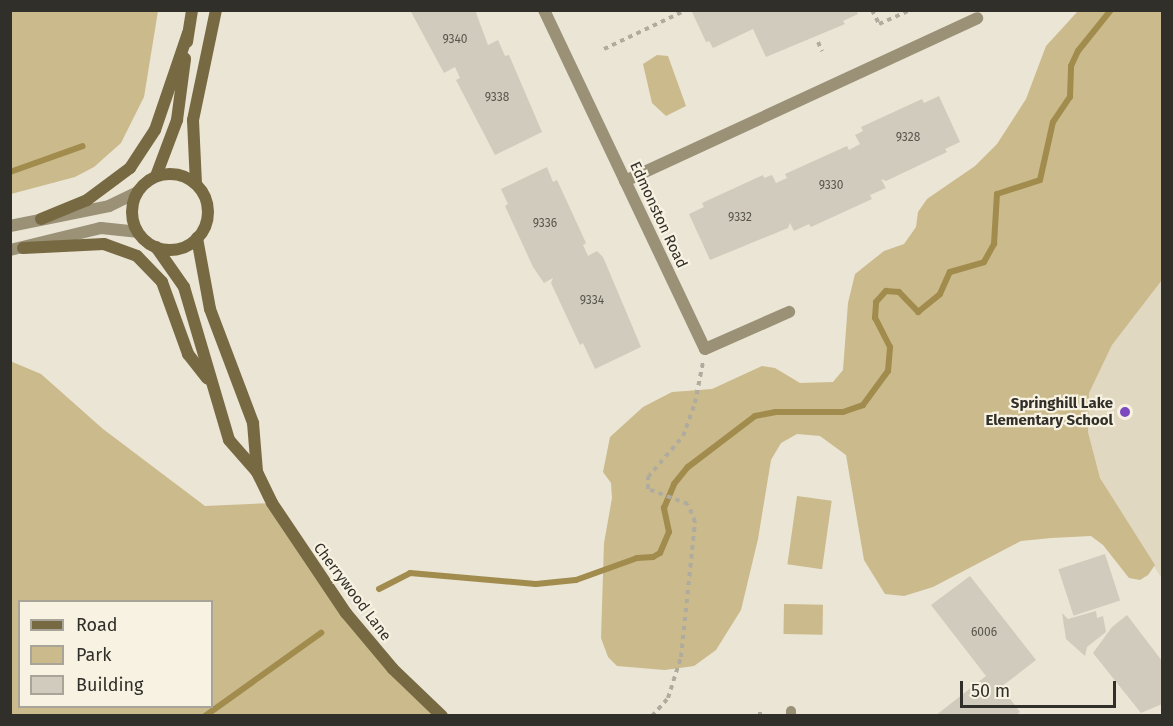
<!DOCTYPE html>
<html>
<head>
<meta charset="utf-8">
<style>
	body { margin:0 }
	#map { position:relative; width:1173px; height:726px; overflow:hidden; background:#eae5d5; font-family:"Fira Sans",sans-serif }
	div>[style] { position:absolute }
	.built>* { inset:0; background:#e0d8c1 }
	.green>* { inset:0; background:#cbba8b; transform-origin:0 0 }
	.stream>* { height:6px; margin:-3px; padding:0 3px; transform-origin:3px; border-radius:3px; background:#a18b4d }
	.building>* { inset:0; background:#d0cbbc; transform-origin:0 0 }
	.path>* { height:4px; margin-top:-2px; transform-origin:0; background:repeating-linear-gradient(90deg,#afab9f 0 4.5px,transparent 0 9px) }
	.lane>* { height:10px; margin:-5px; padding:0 5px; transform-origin:5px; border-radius:5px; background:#9a9177 }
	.street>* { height:12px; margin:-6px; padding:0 6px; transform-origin:6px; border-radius:6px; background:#9a9177 }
	.secondary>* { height:12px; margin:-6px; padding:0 6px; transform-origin:6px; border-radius:6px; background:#776942 }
	.secondary>.ring { margin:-6px; padding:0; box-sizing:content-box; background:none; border:12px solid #776942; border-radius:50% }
	.dots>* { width:16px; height:16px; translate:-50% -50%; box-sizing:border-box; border:3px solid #f8f2e2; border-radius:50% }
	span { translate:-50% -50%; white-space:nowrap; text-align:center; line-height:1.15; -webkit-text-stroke:4.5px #f8f2e2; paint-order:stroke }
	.number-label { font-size:12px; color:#59564e }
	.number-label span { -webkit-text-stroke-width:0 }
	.street-label { font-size:15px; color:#312f29 }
	.poi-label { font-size:15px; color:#312f29; font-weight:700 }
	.right { translate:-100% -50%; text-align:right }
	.frame { position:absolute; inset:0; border:12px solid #312f29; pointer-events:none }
	.legend { position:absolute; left:18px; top:600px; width:195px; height:108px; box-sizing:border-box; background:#f8f2e2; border:2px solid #a8a498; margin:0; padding:8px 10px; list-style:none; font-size:18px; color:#312f29 }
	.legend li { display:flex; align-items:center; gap:12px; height:30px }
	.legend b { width:30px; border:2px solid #a8a498 }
	.scale { position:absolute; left:960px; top:681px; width:156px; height:27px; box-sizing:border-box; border:3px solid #312f29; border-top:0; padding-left:8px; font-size:18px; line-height:21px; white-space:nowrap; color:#312f29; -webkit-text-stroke:4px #f8f2e2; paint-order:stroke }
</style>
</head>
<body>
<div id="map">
	<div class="built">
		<i style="clip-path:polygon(1162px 280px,1162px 579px,1100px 478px,1088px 432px,1089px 392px,1112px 345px)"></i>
	</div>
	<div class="green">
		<i style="clip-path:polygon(11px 10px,158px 11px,144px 97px,121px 143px,94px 167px,75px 177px,11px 194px)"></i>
		<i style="clip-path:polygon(1078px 11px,1162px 11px,1162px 280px,1112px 345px,1089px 393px,1088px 432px,1100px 478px,1155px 565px,1148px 575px,1140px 580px,1129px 578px,1103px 545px,1091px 536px,1051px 538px,1021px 541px,933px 587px,904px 596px,885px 594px,864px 560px,846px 455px,820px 436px,797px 434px,781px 443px,771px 460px,758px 539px,741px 610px,716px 650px,694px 666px,665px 670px,617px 666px,608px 657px,601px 638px,604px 543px,612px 498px,611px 483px,603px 472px,610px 437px,643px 407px,672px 392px,712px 389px,762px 366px,775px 368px,800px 383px,833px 382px,843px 370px,848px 303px,855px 274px,884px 251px,904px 244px,916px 227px,918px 212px,927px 199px,975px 166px,997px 144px,1026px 99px,1046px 46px)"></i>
		<i style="clip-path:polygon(657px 55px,668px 56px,686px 106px,666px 116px,652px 103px,643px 64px)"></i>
		<i style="clip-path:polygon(evenodd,10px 361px,41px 374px,103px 429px,205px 506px,272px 503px,346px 613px,442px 715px,11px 715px,10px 361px,20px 602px,212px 602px,212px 706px,20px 706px,20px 602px)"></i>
		<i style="left:797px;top:496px;width:35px;height:69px;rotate:8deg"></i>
		<i style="left:784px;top:604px;width:39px;height:30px;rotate:1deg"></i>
	</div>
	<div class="stream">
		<i style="left:10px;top:172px;width:77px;rotate:-19.6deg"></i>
		<i style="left:379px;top:589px;width:35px;rotate:-27deg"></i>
		<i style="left:410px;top:573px;width:126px;rotate:5deg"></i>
		<i style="left:536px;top:584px;width:40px;rotate:-5.7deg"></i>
		<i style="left:576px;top:580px;width:65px;rotate:-19.8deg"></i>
		<i style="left:637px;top:558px;width:16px;rotate:-4deg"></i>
		<i style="left:653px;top:557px;width:8px;rotate:-30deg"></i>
		<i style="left:660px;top:553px;width:23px;rotate:-67deg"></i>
		<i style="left:669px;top:532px;width:25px;rotate:-102deg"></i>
		<i style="left:664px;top:508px;width:26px;rotate:-67deg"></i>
		<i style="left:674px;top:484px;width:22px;rotate:-51deg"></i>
		<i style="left:688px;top:467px;width:84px;rotate:-37.3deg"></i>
		<i style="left:755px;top:416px;width:20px;rotate:-11deg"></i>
		<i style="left:775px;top:412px;width:68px"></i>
		<i style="left:843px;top:412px;width:21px;rotate:-19deg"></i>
		<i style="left:863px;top:405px;width:42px;rotate:-53.7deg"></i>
		<i style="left:888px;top:371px;width:24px;rotate:-85deg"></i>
		<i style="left:890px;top:347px;width:33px;rotate:-117deg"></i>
		<i style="left:875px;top:318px;width:16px;rotate:-86deg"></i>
		<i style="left:876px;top:302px;width:15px;rotate:-48deg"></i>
		<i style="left:886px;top:291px;width:13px;rotate:4deg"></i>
		<i style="left:899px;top:292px;width:28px;rotate:46deg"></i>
		<i style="left:918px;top:312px;width:28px;rotate:-39deg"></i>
		<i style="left:940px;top:294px;width:24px;rotate:-66deg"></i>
		<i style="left:950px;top:272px;width:35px;rotate:-16deg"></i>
		<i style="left:984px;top:262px;width:21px;rotate:-61deg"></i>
		<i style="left:994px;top:244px;width:50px;rotate:-86.6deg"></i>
		<i style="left:997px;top:194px;width:45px;rotate:-18deg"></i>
		<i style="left:1040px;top:180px;width:59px;rotate:-77.4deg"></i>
		<i style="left:1053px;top:122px;width:30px;rotate:-56deg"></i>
		<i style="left:1070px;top:97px;width:31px;rotate:-88deg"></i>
		<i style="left:1071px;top:66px;width:17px;rotate:-65deg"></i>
		<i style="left:1078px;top:51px;width:53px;rotate:-51.2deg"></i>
		<i style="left:205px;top:716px;width:143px;rotate:-35.6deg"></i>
	</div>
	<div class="building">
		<i style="clip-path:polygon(410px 10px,475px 10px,488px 45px,498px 40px,505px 56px,509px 55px,542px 132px,495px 155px,456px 80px,460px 78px,455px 67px,444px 73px)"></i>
		<i style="clip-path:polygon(691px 10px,856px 10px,858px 14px,843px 21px,845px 24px,766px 57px,753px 29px,713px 48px,709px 41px,706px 42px)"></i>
		<i style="clip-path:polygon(939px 96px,960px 142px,945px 149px,947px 152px,886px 181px,881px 179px,886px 188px,870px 195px,872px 199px,811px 227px,809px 224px,794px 231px,790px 223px,788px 228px,710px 260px,689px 214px,704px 207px,702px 203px,763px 175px,764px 178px,772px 175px,776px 183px,787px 178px,785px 174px,847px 146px,849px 150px,860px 144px,855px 135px,863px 131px,861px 127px,922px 99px,924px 103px)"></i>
		<i style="clip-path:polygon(547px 167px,553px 182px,557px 180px,586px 243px,583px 245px,588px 256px,597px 251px,603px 257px,641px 347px,595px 369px,583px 343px,580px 345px,551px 283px,553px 278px,544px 283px,533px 267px,505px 206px,508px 204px,501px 189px)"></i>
		<i style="left:1105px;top:554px;width:49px;height:49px;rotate:72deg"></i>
		<i style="clip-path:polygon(970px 576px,1036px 660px,1001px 687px,1020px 712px,1015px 716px,935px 716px,986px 676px,931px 605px)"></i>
		<i style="clip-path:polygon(1096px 611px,1097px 618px,1103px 616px,1106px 632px,1087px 647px,1085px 656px,1066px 639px,1062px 613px,1068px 619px)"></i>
		<i style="clip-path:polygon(1127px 615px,1162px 661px,1162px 704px,1141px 713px,1093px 653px,1112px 627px)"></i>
	</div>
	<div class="path">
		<i style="left:872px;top:10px;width:16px;rotate:63deg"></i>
		<i style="left:879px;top:24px;width:35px;rotate:-24deg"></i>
		<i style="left:818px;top:42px;width:10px;rotate:66deg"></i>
		<i style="left:604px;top:49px;width:91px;rotate:-25.4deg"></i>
		<i style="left:760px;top:712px;width:4px;rotate:90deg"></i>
		<i style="left:652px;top:716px;width:24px;rotate:-48deg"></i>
		<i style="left:668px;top:698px;width:43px;rotate:-72.4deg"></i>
		<i style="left:681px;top:657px;width:136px;rotate:-84.1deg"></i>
		<i style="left:695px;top:522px;width:19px;rotate:-111deg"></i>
		<i style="left:688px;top:504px;width:43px;rotate:-159.4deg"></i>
		<i style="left:648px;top:489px;width:12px;rotate:-90deg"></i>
		<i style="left:648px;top:477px;width:54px;rotate:-49.5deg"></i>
		<i style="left:683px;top:436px;width:35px;rotate:-70deg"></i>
		<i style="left:695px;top:403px;width:42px;rotate:-79deg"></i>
	</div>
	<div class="lane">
		<i style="left:791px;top:711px;width:5px;rotate:90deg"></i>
	</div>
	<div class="street">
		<i style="left:544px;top:10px;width:375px;rotate:64.6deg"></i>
		<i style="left:705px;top:349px;width:92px;rotate:-23.8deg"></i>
		<i style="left:625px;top:181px;width:388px;rotate:-24.8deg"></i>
		<i style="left:10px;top:226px;width:101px;rotate:-11.4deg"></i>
		<i style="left:109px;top:206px;width:30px;rotate:-26deg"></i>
		<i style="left:10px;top:250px;width:94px;rotate:-13.6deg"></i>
		<i style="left:101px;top:228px;width:36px;rotate:6deg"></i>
	</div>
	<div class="secondary">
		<i style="left:187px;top:42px;width:32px;rotate:-81deg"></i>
		<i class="ring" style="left:132px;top:174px;width:64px;height:64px"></i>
		<i style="left:156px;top:176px;width:60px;rotate:-69.4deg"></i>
		<i style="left:177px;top:120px;width:62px;rotate:-82.5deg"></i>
		<i style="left:196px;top:184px;width:64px;rotate:-92.7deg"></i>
		<i style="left:193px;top:120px;width:112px;rotate:-78.2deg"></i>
		<i style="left:41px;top:219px;width:50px;rotate:-22.4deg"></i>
		<i style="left:87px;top:200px;width:54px;rotate:-36.7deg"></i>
		<i style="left:130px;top:168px;width:45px;rotate:-56.7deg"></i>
		<i style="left:155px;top:130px;width:102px;rotate:-71.2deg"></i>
		<i style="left:197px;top:238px;width:72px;rotate:79.6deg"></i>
		<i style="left:210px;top:309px;width:122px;rotate:69.3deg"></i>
		<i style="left:253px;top:423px;width:49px;rotate:85.3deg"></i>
		<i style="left:156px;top:247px;width:49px;rotate:55deg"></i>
		<i style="left:184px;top:287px;width:159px;rotate:73.6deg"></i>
		<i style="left:229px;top:440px;width:43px;rotate:48.8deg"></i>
		<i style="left:257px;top:472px;width:34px;rotate:64deg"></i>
		<i style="left:272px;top:503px;width:133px;rotate:56.1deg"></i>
		<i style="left:346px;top:613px;width:73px;rotate:50deg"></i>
		<i style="left:393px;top:669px;width:68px;rotate:43.8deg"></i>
		<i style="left:23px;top:248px;width:81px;rotate:-2.8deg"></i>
		<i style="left:104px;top:244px;width:35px;rotate:20deg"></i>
		<i style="left:137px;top:256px;width:36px;rotate:46deg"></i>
		<i style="left:162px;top:282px;width:77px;rotate:70.1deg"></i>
		<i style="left:188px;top:354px;width:31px;rotate:52deg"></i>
	</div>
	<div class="dots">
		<i style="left:1125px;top:412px;background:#7d49c1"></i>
	</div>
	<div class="number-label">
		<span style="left:455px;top:40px">9340</span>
		<span style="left:497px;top:98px">9338</span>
		<span style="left:908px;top:138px">9328</span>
		<span style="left:831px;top:186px">9330</span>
		<span style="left:740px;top:218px">9332</span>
		<span style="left:545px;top:224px">9336</span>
		<span style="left:592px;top:301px">9334</span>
		<span style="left:984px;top:633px">6006</span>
	</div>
	<div class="street-label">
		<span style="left:658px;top:215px;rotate:65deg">Edmonston Road</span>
		<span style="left:352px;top:592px;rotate:53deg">Cherrywood Lane</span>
	</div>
	<div class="poi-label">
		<span class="right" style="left:1113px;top:412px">Springhill Lake<br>Elementary School</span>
	</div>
	<div class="frame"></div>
	<ul class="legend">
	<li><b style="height:8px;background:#776942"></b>Road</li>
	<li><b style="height:16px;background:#cbba8b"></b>Park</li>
	<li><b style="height:16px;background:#d0cbbc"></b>Building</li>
	</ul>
	<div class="scale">50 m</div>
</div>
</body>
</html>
